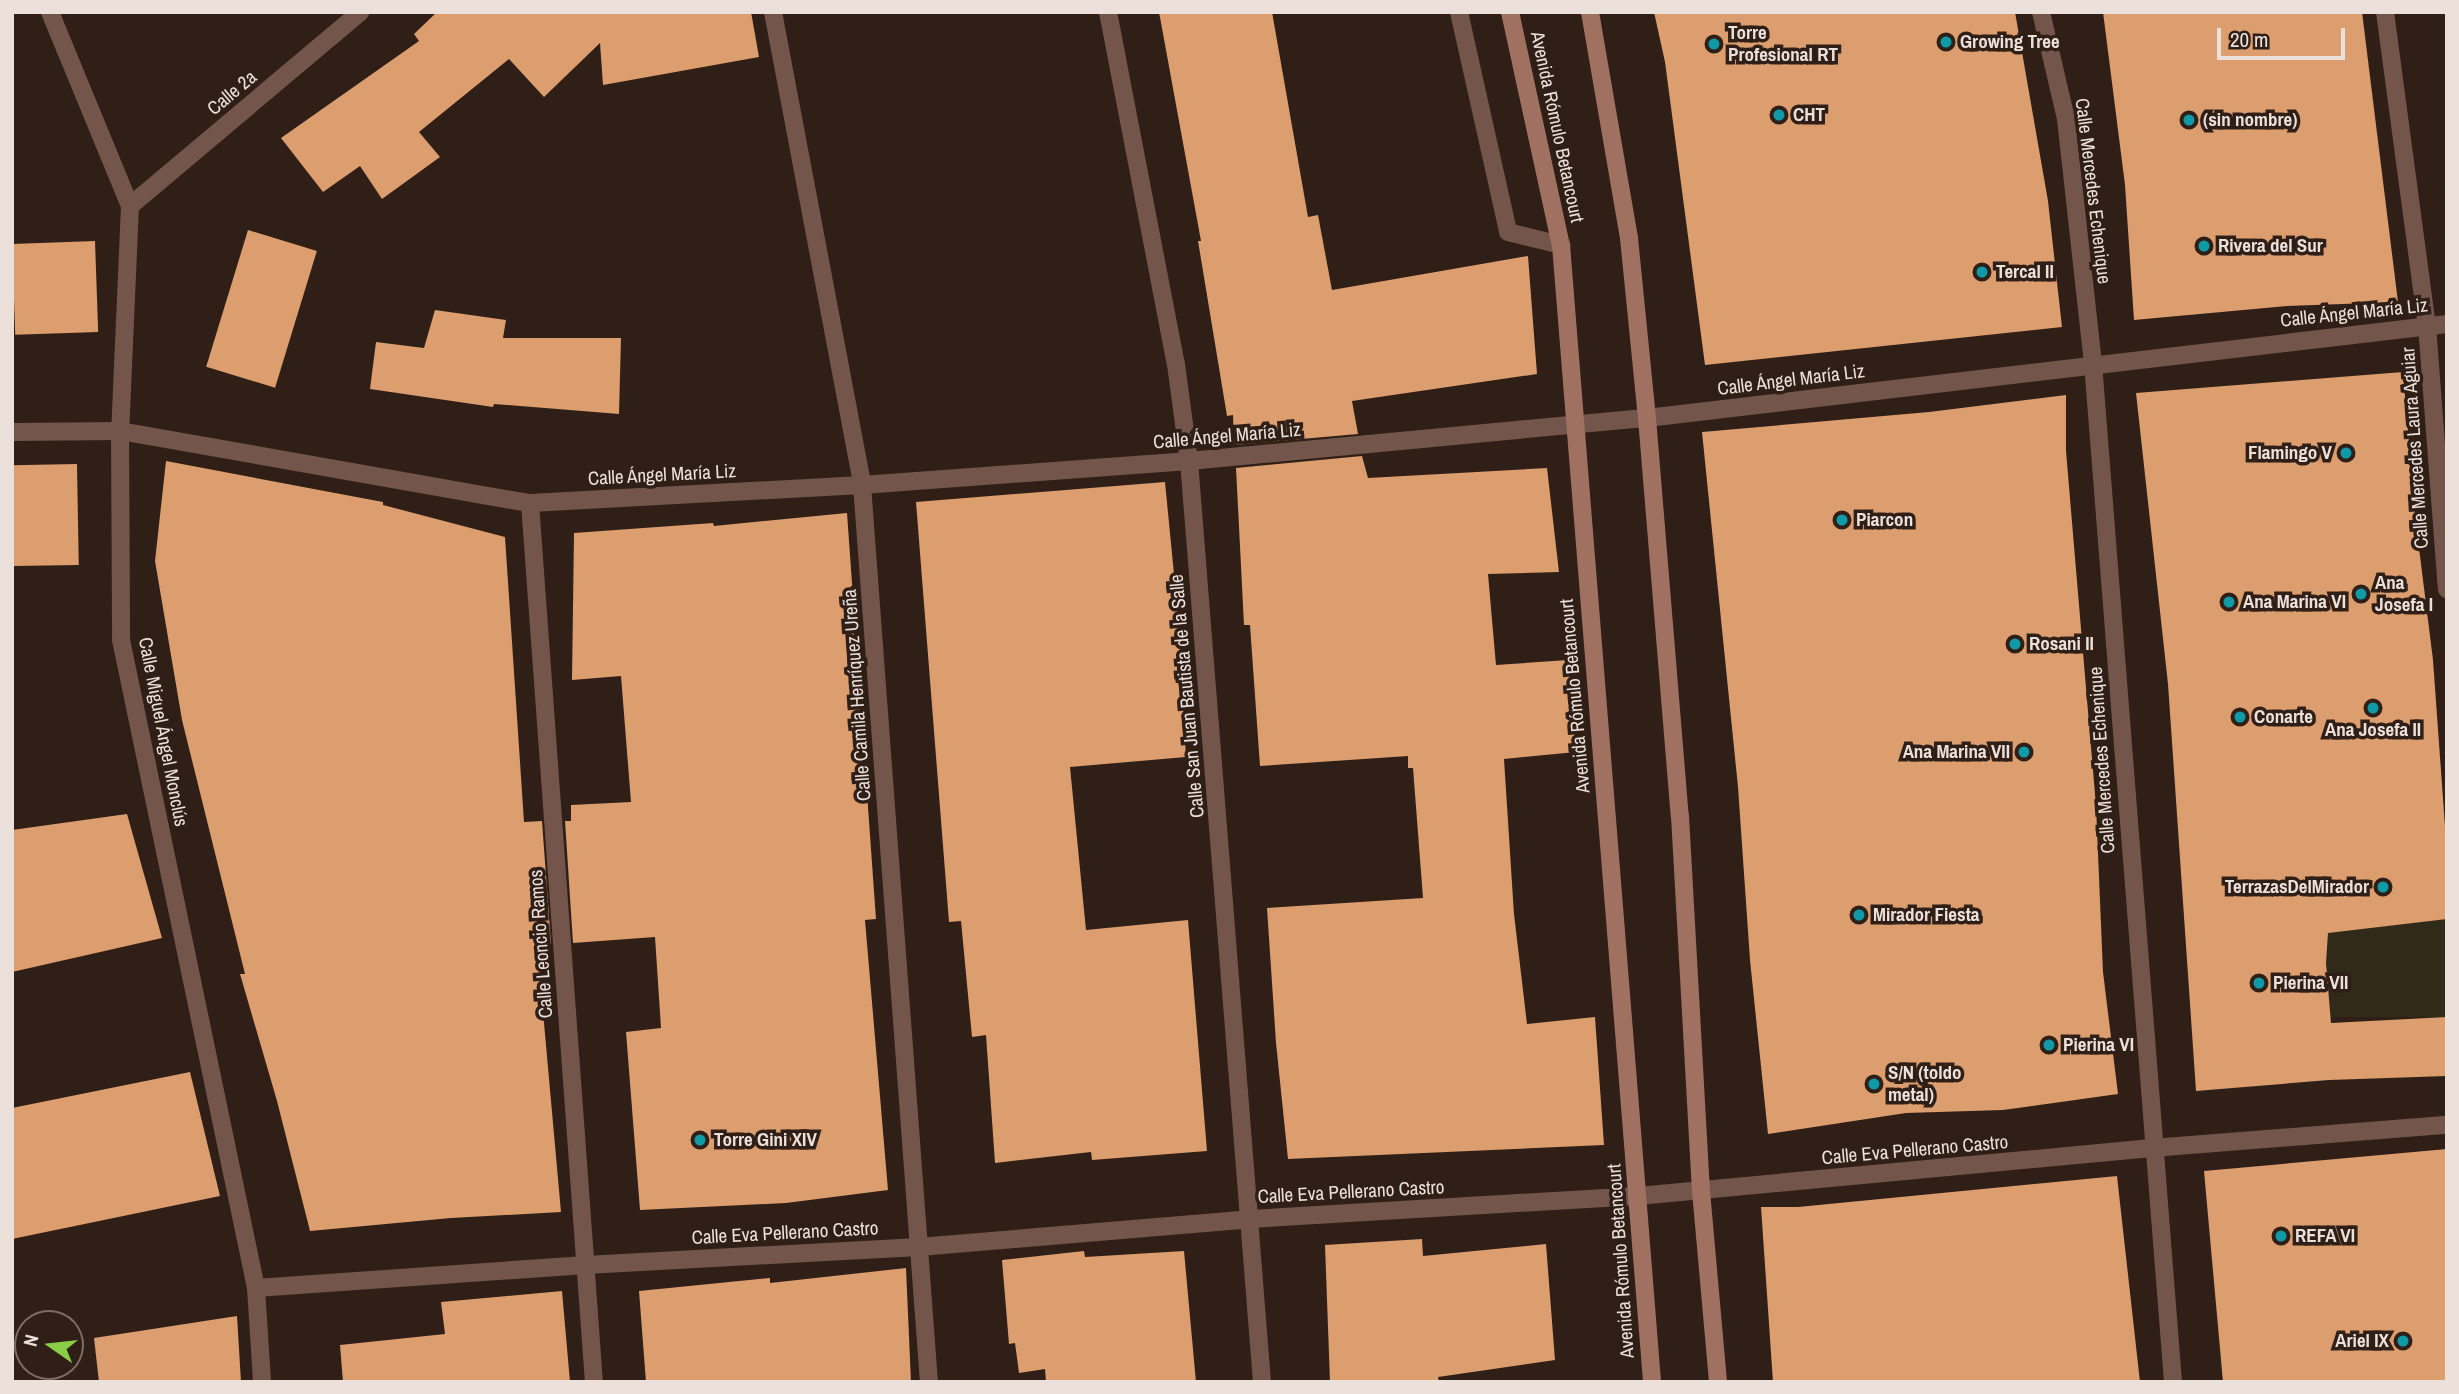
<!DOCTYPE html>
<html>
<head>
<meta charset="utf-8">
<style>
	body { margin:0 }
	#map { position:relative; width:2459px; height:1394px; overflow:hidden; background:#2f1f17; font-family:"Archivo Narrow",sans-serif }
	div>[style] { position:absolute }
	.commercial>* { inset:0; background:#312a19; transform-origin:0 0 }
	.building>* { inset:0; background:#dc9d6f; transform-origin:0 0 }
	.minor>* { height:18px; margin:-9px; padding:0 9px; transform-origin:9px; border-radius:9px; background:#73554b }
	.secondary>* { height:18px; margin:-9px; padding:0 9px; transform-origin:9px; border-radius:9px; background:#a07060 }
	.dots>* { width:19px; height:19px; translate:-50% -50%; box-sizing:border-box; border:4px solid #2f1f17; border-radius:50% }
	span { translate:-50% -50%; white-space:nowrap; text-align:center; line-height:1.15; -webkit-text-stroke:7px #2f1f17; paint-order:stroke }
	.poi-label { font-size:19px; color:#ece0db; font-weight:700 }
	.left { translate:0 -50%; text-align:left }
	.right { translate:-100% -50%; text-align:right }
	.street-label { font-size:19px; color:#ece0db }
	.frame { position:absolute; inset:0; border:14px solid #ece0db; pointer-events:none }
	.north { position:absolute; left:14px; top:1310px; width:70px; height:70px; box-sizing:border-box; background:#2f1f17; border:2px solid #7b6c65; border-radius:50%; rotate:284deg; font-size:19px; font-weight:700; line-height:28px; text-align:center; color:#ece0db }
	.north::after { content:''; display:block; margin:auto; width:24px; height:32px; background:#8ace47; clip-path:polygon(50% 0,100% 100%,50% 72%,0 100%) }
	.scale { position:absolute; left:2217px; top:28px; width:128px; height:32px; box-sizing:border-box; border:4px solid #ece0db; border-top:0; padding-left:9px; font-size:21px; line-height:24px; white-space:nowrap; color:#ece0db; -webkit-text-stroke:5px #2f1f17; paint-order:stroke }
</style>
</head>
<body>
<div id="map">
	<div class="commercial">
		<i style="left:2447px;top:919px;width:98px;height:124px;rotate:90deg"></i>
	</div>
	<div class="building">
		<i style="clip-path:polygon(437px 12px,751px 12px,759px 57px,603px 85px,600px 43px,544px 97px,509px 59px,419px 132px,440px 157px,382px 199px,360px 166px,323px 192px,281px 138px,419px 41px,414px 34px)"></i>
		<i style="clip-path:polygon(1159px 12px,1272px 12px,1308px 217px,1318px 215px,1332px 290px,1528px 256px,1537px 374px,1352px 401px,1358px 434px,1234px 445px,1233px 415px,1227px 416px,1198px 241px,1201px 241px)"></i>
		<i style="clip-path:polygon(1654px 12px,2015px 12px,2048px 201px,2062px 327px,1705px 365px,1665px 62px)"></i>
		<i style="clip-path:polygon(2103px 12px,2362px 12px,2398px 302px,2287px 306px,2134px 320px,2125px 185px)"></i>
		<i style="left:248px;top:230px;width:72px;height:143px;rotate:17deg"></i>
		<i style="left:95px;top:241px;width:91px;height:83px;rotate:88deg"></i>
		<i style="clip-path:polygon(435px 310px,506px 320px,503px 338px,621px 338px,619px 414px,494px 404px,493px 407px,370px 389px,376px 342px,424px 348px)"></i>
		<i style="clip-path:polygon(2403px 372px,2416px 524px,2433px 660px,2447px 854px,2447px 919px,2328px 933px,2326px 963px,2331px 1023px,2447px 1017px,2447px 1076px,2329px 1080px,2196px 1091px,2168px 684px,2136px 393px)"></i>
		<i style="clip-path:polygon(2066px 395px,2066px 451px,2096px 806px,2103px 972px,2118px 1094px,2003px 1110px,1906px 1113px,1768px 1134px,1750px 960px,1738px 787px,1702px 432px,1929px 412px)"></i>
		<i style="clip-path:polygon(1362px 456px,1368px 478px,1547px 468px,1559px 572px,1488px 574px,1496px 665px,1568px 660px,1576px 752px,1504px 759px,1514px 914px,1527px 1024px,1595px 1017px,1604px 1145px,1288px 1159px,1276px 1043px,1267px 908px,1423px 898px,1413px 768px,1408px 768px,1408px 756px,1260px 766px,1250px 625px,1244px 625px,1236px 468px)"></i>
		<i style="clip-path:polygon(166px 461px,383px 502px,383px 505px,505px 537px,524px 822px,542px 821px,551px 944px,537px 945px,561px 1212px,451px 1218px,310px 1231px,277px 1101px,240px 974px,245px 974px,182px 720px,155px 561px)"></i>
		<i style="left:77px;top:464px;width:101px;height:65px;rotate:89deg"></i>
		<i style="clip-path:polygon(1165px 482px,1178px 615px,1186px 757px,1070px 767px,1086px 930px,1188px 920px,1207px 1151px,1092px 1160px,1091px 1152px,995px 1163px,986px 1035px,972px 1037px,961px 921px,949px 922px,916px 502px)"></i>
		<i style="clip-path:polygon(847px 513px,876px 919px,865px 920px,888px 1190px,786px 1203px,640px 1210px,626px 1032px,661px 1028px,655px 937px,573px 943px,565px 821px,571px 821px,571px 805px,631px 802px,621px 676px,572px 680px,574px 533px,713px 523px,714px 526px)"></i>
		<i style="clip-path:polygon(127px 814px,162px 938px,12px 972px,12px 830px)"></i>
		<i style="clip-path:polygon(190px 1072px,220px 1196px,12px 1239px,12px 1108px)"></i>
		<i style="clip-path:polygon(2447px 1149px,2447px 1382px,2223px 1382px,2204px 1171px)"></i>
		<i style="clip-path:polygon(2117px 1176px,2140px 1382px,1773px 1382px,1761px 1207px,1798px 1207px)"></i>
		<i style="clip-path:polygon(1422px 1239px,1423px 1256px,1546px 1244px,1555px 1360px,1438px 1377px,1439px 1382px,1330px 1382px,1325px 1245px)"></i>
		<i style="clip-path:polygon(1084px 1251px,1085px 1257px,1184px 1251px,1196px 1382px,1046px 1382px,1045px 1369px,1019px 1373px,1015px 1343px,1009px 1344px,1002px 1260px)"></i>
		<i style="clip-path:polygon(906px 1268px,911px 1382px,646px 1382px,639px 1291px,770px 1278px,770px 1283px)"></i>
		<i style="clip-path:polygon(562px 1291px,570px 1382px,343px 1382px,340px 1345px,445px 1334px,441px 1302px)"></i>
		<i style="clip-path:polygon(237px 1316px,241px 1382px,99px 1382px,94px 1338px)"></i>
	</div>
	<div class="minor">
		<i style="left:50px;top:12px;width:210px;rotate:67.6deg"></i>
		<i style="left:130px;top:206px;width:225px;rotate:92.5deg"></i>
		<i style="left:120px;top:431px;width:209px;rotate:89.7deg"></i>
		<i style="left:121px;top:640px;width:662px;rotate:78.23deg"></i>
		<i style="left:256px;top:1288px;width:94px;rotate:86.3deg"></i>
		<i style="left:773px;top:12px;width:481px;rotate:79.3deg"></i>
		<i style="left:862px;top:485px;width:899px;rotate:85.73deg"></i>
		<i style="left:1108px;top:12px;width:359px;rotate:79.1deg"></i>
		<i style="left:1176px;top:364px;width:98px;rotate:82.4deg"></i>
		<i style="left:1189px;top:461px;width:924px;rotate:85.47deg"></i>
		<i style="left:1459px;top:12px;width:225px;rotate:77.4deg"></i>
		<i style="left:1508px;top:232px;width:55px;rotate:13.8deg"></i>
		<i style="left:2041px;top:12px;width:110px;rotate:76.8deg"></i>
		<i style="left:2066px;top:119px;width:245px;rotate:83.7deg"></i>
		<i style="left:2093px;top:363px;width:1022px;rotate:85.51deg"></i>
		<i style="left:2385px;top:12px;width:316px;rotate:82.4deg"></i>
		<i style="left:2427px;top:325px;width:265px;rotate:85.7deg"></i>
		<i style="left:130px;top:206px;width:301px;rotate:-40.1deg"></i>
		<i style="left:12px;top:432px;width:108px;rotate:-0.5deg"></i>
		<i style="left:120px;top:431px;width:416px;rotate:10deg"></i>
		<i style="left:530px;top:503px;width:332px;rotate:-3.1deg"></i>
		<i style="left:862px;top:485px;width:328px;rotate:-4.2deg"></i>
		<i style="left:1189px;top:461px;width:460px;rotate:-5.4deg"></i>
		<i style="left:1647px;top:418px;width:806px;rotate:-6.7deg"></i>
		<i style="left:530px;top:503px;width:881px;rotate:85.84deg"></i>
		<i style="left:256px;top:1288px;width:331px;rotate:-4deg"></i>
		<i style="left:586px;top:1265px;width:333px;rotate:-3.1deg"></i>
		<i style="left:919px;top:1247px;width:332px;rotate:-4.8deg"></i>
		<i style="left:1250px;top:1219px;width:389px;rotate:-3.4deg"></i>
		<i style="left:1638px;top:1196px;width:516px;rotate:-5.34deg"></i>
		<i style="left:2152px;top:1148px;width:296px;rotate:-4.5deg"></i>
	</div>
	<div class="secondary">
		<i style="left:1510px;top:12px;width:239px;rotate:77.7deg"></i>
		<i style="left:1561px;top:245px;width:1141px;rotate:85.42deg"></i>
		<i style="left:1590px;top:12px;width:229px;rotate:80.2deg"></i>
		<i style="left:1629px;top:238px;width:181px;rotate:84.3deg"></i>
		<i style="left:1647px;top:418px;width:399px;rotate:85.3deg"></i>
		<i style="left:1680px;top:816px;width:376px;rotate:86.8deg"></i>
		<i style="left:1701px;top:1191px;width:192px;rotate:84.9deg"></i>
	</div>
	<div class="dots">
		<i style="left:1946px;top:42px;background:#0f9aa8"></i>
		<i style="left:1714px;top:44px;background:#0f9aa8"></i>
		<i style="left:1779px;top:115px;background:#0f9aa8"></i>
		<i style="left:2189px;top:120px;background:#0f9aa8"></i>
		<i style="left:2204px;top:246px;background:#0f9aa8"></i>
		<i style="left:1982px;top:272px;background:#0f9aa8"></i>
		<i style="left:2346px;top:453px;background:#0f9aa8"></i>
		<i style="left:1842px;top:520px;background:#0f9aa8"></i>
		<i style="left:2361px;top:594px;background:#0f9aa8"></i>
		<i style="left:2229px;top:602px;background:#0f9aa8"></i>
		<i style="left:2015px;top:644px;background:#0f9aa8"></i>
		<i style="left:2373px;top:708px;background:#0f9aa8"></i>
		<i style="left:2240px;top:717px;background:#0f9aa8"></i>
		<i style="left:2024px;top:752px;background:#0f9aa8"></i>
		<i style="left:2383px;top:887px;background:#0f9aa8"></i>
		<i style="left:1859px;top:915px;background:#0f9aa8"></i>
		<i style="left:2259px;top:983px;background:#0f9aa8"></i>
		<i style="left:2049px;top:1045px;background:#0f9aa8"></i>
		<i style="left:1874px;top:1084px;background:#0f9aa8"></i>
		<i style="left:700px;top:1140px;background:#0f9aa8"></i>
		<i style="left:2281px;top:1236px;background:#0f9aa8"></i>
		<i style="left:2403px;top:1341px;background:#0f9aa8"></i>
	</div>
	<div class="poi-label">
		<span class="left" style="left:1728px;top:44px">Torre<br>Profesional RT</span>
		<span class="left" style="left:1960px;top:42px">Growing Tree</span>
		<span class="left" style="left:1793px;top:115px">CHT</span>
		<span class="left" style="left:2203px;top:120px">(sin nombre)</span>
		<span class="left" style="left:2218px;top:246px">Rivera del Sur</span>
		<span class="left" style="left:1996px;top:272px">Tercal II</span>
		<span class="right" style="left:2332px;top:453px">Flamingo V</span>
		<span class="left" style="left:1856px;top:520px">Piarcon</span>
		<span class="left" style="left:2375px;top:594px">Ana<br>Josefa I</span>
		<span class="left" style="left:2243px;top:602px">Ana Marina VI</span>
		<span class="left" style="left:2029px;top:644px">Rosani II</span>
		<span class="left" style="left:2254px;top:717px">Conarte</span>
		<span style="left:2373px;top:730px">Ana Josefa II</span>
		<span class="right" style="left:2010px;top:752px">Ana Marina VII</span>
		<span class="right" style="left:2369px;top:887px">TerrazasDelMirador</span>
		<span class="left" style="left:1873px;top:915px">Mirador Fiesta</span>
		<span class="left" style="left:2273px;top:983px">Pierina VII</span>
		<span class="left" style="left:2063px;top:1045px">Pierina VI</span>
		<span class="left" style="left:1888px;top:1084px">S/N (toldo<br>metal)</span>
		<span class="left" style="left:714px;top:1140px">Torre Gini XIV</span>
		<span class="left" style="left:2295px;top:1236px">REFA VI</span>
		<span class="right" style="left:2389px;top:1341px">Ariel IX</span>
	</div>
	<div class="street-label">
		<span style="left:232px;top:93px;rotate:-40deg">Calle 2a</span>
		<span style="left:1557px;top:127px;rotate:78deg">Avenida Rómulo Betancourt</span>
		<span style="left:2093px;top:191px;rotate:83deg">Calle Mercedes Echenique</span>
		<span style="left:2354px;top:313px;rotate:-6deg">Calle Ángel María Liz</span>
		<span style="left:1791px;top:380px;rotate:-7deg">Calle Ángel María Liz</span>
		<span style="left:1227px;top:436px;rotate:-5deg">Calle Ángel María Liz</span>
		<span style="left:2415px;top:448px;rotate:-94deg">Calle Mercedes Laura Aguiar</span>
		<span style="left:662px;top:475px;rotate:-3deg">Calle Ángel María Liz</span>
		<span style="left:857px;top:695px;rotate:-94deg">Calle Camila Henríquez Ureña</span>
		<span style="left:1187px;top:696px;rotate:-95deg">Calle San Juan Bautista de la Salle</span>
		<span style="left:1575px;top:696px;rotate:-95deg">Avenida Rómulo Betancourt</span>
		<span style="left:163px;top:732px;rotate:79deg">Calle Miguel Ángel Monclús</span>
		<span style="left:2102px;top:760px;rotate:-94deg">Calle Mercedes Echenique</span>
		<span style="left:541px;top:944px;rotate:-94deg">Calle Leoncio Ramos</span>
		<span style="left:1915px;top:1150px;rotate:-5deg">Calle Eva Pellerano Castro</span>
		<span style="left:1351px;top:1192px;rotate:-3deg">Calle Eva Pellerano Castro</span>
		<span style="left:785px;top:1233px;rotate:-3deg">Calle Eva Pellerano Castro</span>
		<span style="left:1621px;top:1261px;rotate:-94deg">Avenida Rómulo Betancourt</span>
	</div>
	<div class="frame"></div>
	<div class="north">N</div>
	<div class="scale">20 m</div>
</div>
</body>
</html>
